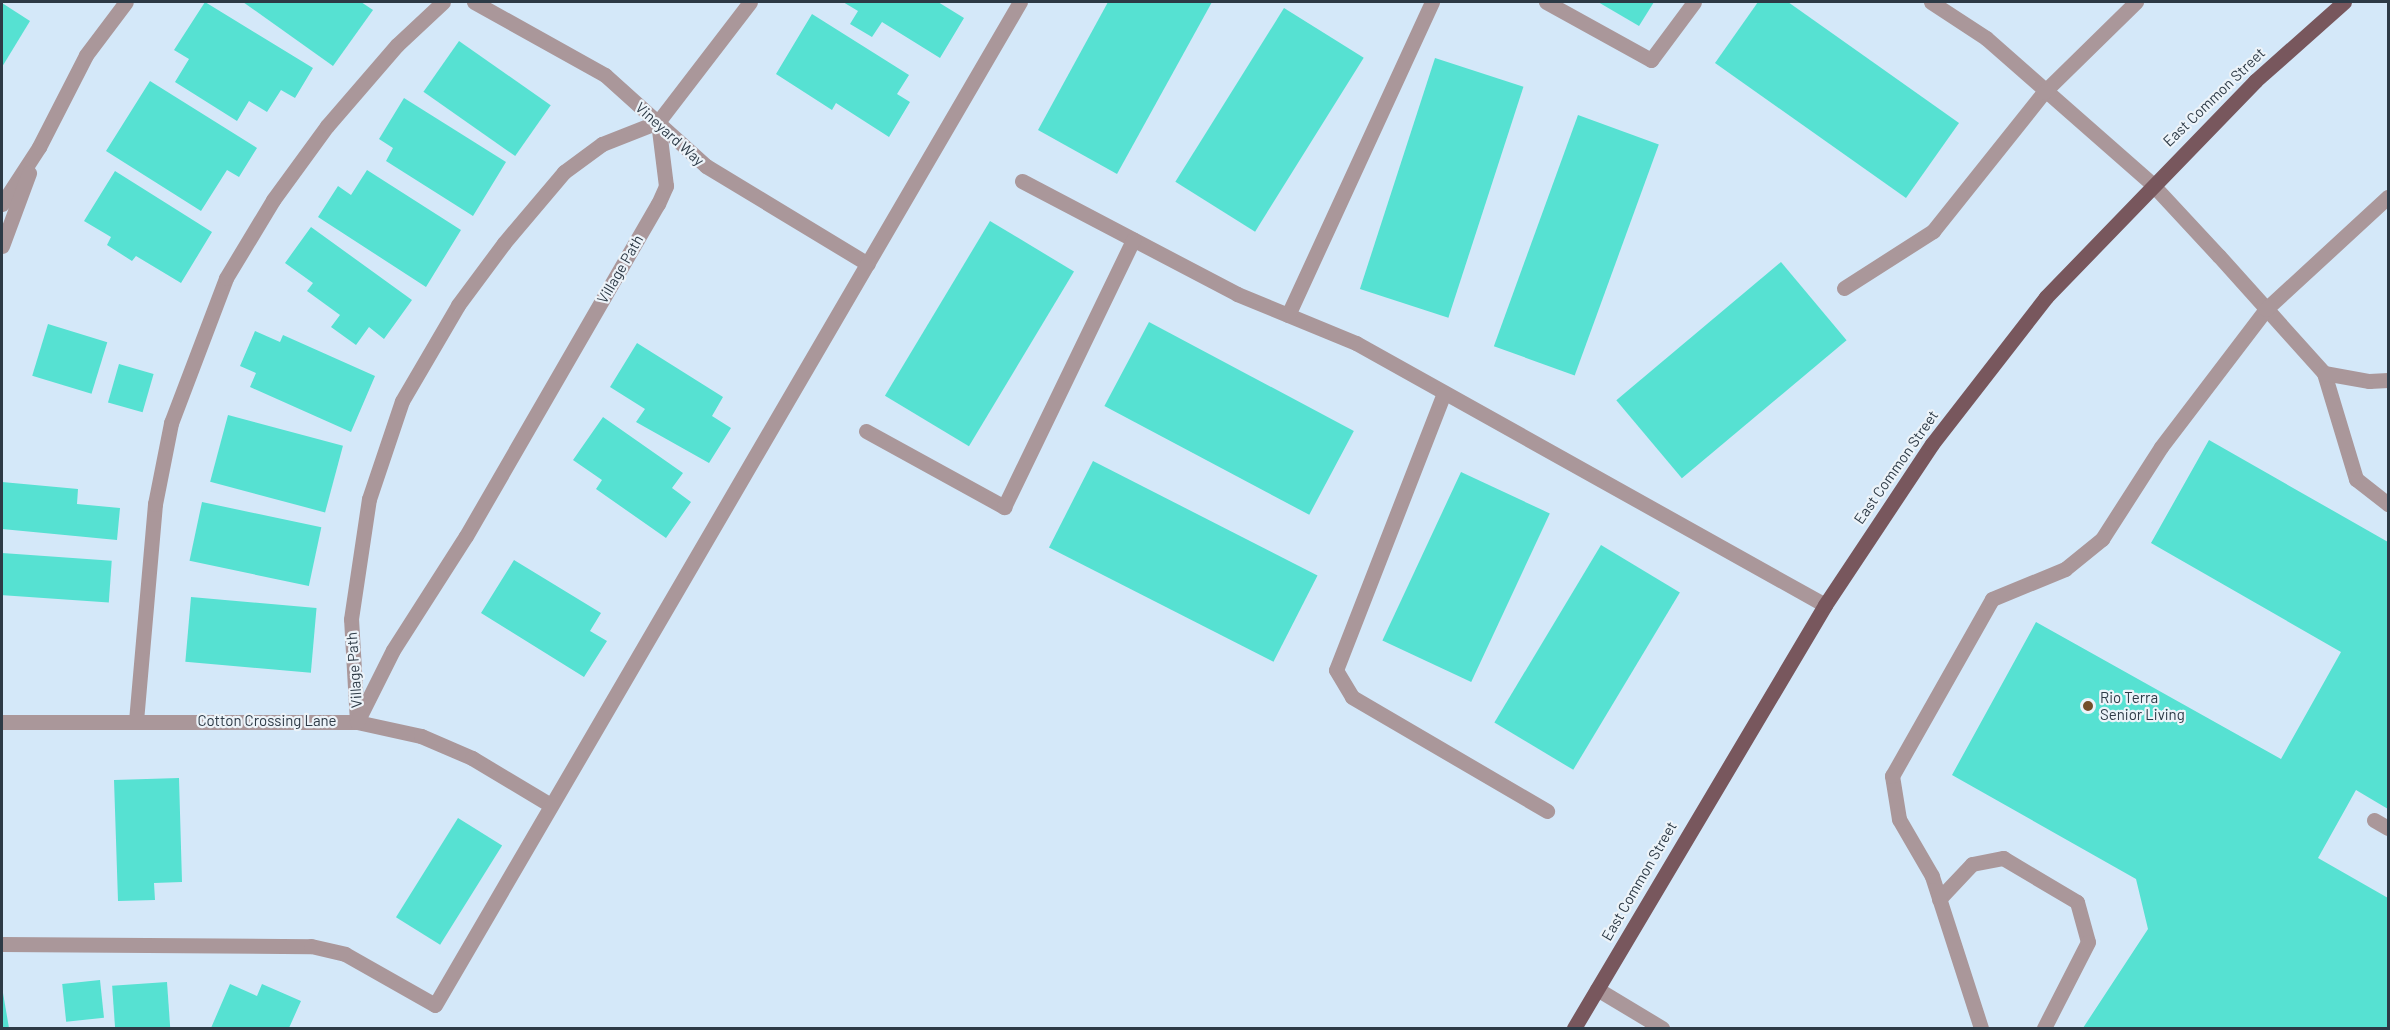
<!DOCTYPE html>
<html>
<head>
<meta charset="utf-8">
<style>
	body { margin:0 }
	#map { position:relative; width:2390px; height:1030px; overflow:hidden; background:#d4e8f9; font-family:Barlow,sans-serif }
	div>[style] { position:absolute }
	.building>* { inset:0; background:#56e1d2; transform-origin:0 0 }
	.minor>* { height:15px; margin:-7.5px; padding:0 7.5px; transform-origin:7.5px; border-radius:7.5px; background:#aa979a }
	.major>* { height:15px; margin:-7.5px; padding:0 7.5px; transform-origin:7.5px; border-radius:7.5px; background:#78575d }
	.dots>* { width:16px; height:16px; translate:-50% -50%; box-sizing:border-box; border:3px solid #ecf3f9; border-radius:50% }
	span { translate:-50% -50%; white-space:nowrap; text-align:center; line-height:1.15; -webkit-text-stroke:4.5px #ecf3f9; paint-order:stroke }
	.street-label { font-size:15px; color:#2d3a46 }
	.poi-label { font-size:15px; color:#2d3a46 }
	.left { translate:0 -50%; text-align:left }
	.frame { position:absolute; inset:0; border:3px solid #2d3a46; pointer-events:none }
</style>
</head>
<body>
<div id="map">
	<div class="building">
		<i style="clip-path:polygon(205px 2px,313px 68px,295px 98px,281px 90px,267px 112px,249px 101px,237px 121px,175px 82px,189px 59px,174px 50px)"></i>
		<i style="clip-path:polygon(243px 2px,361px 2px,373px 10px,333px 66px)"></i>
		<i style="clip-path:polygon(843px 2px,938px 2px,964px 18px,940px 58px,882px 22px,872px 37px,850px 24px,858px 11px)"></i>
		<i style="clip-path:polygon(1108px 2px,1212px 2px,1117px 174px,1038px 130px)"></i>
		<i style="clip-path:polygon(1598px 2px,1654px 2px,1639px 26px)"></i>
		<i style="clip-path:polygon(1758px 2px,1788px 2px,1959px 123px,1906px 198px,1715px 63px)"></i>
		<i style="clip-path:polygon(2px 3px,30px 21px,2px 67px)"></i>
		<i style="left:1284px;top:8px;width:94px;height:205px;rotate:32deg"></i>
		<i style="clip-path:polygon(812px 14px,909px 75px,897px 94px,910px 102px,889px 137px,836px 103px,832px 110px,776px 74px)"></i>
		<i style="left:459px;top:41px;width:112px;height:62px;rotate:35deg"></i>
		<i style="left:1435px;top:58px;width:93px;height:243px;rotate:18deg"></i>
		<i style="clip-path:polygon(150px 81px,257px 148px,239px 177px,227px 170px,201px 211px,106px 151px)"></i>
		<i style="clip-path:polygon(404px 98px,506px 162px,473px 216px,386px 161px,393px 148px,379px 139px)"></i>
		<i style="left:1578px;top:115px;width:86px;height:246px;rotate:20deg"></i>
		<i style="clip-path:polygon(367px 170px,461px 230px,426px 287px,318px 217px,338px 186px,351px 195px)"></i>
		<i style="clip-path:polygon(115px 171px,212px 232px,181px 283px,136px 256px,132px 261px,107px 245px,111px 237px,84px 221px)"></i>
		<i style="left:990px;top:221px;width:98px;height:204px;rotate:31deg"></i>
		<i style="clip-path:polygon(311px 227px,412px 300px,384px 339px,369px 327px,356px 345px,331px 327px,340px 315px,307px 291px,313px 283px,285px 263px)"></i>
		<i style="left:1781px;top:262px;width:102px;height:215px;rotate:50deg"></i>
		<i style="left:1149px;top:322px;width:232px;height:95px;rotate:28deg"></i>
		<i style="left:48px;top:324px;width:62px;height:54px;rotate:17deg"></i>
		<i style="clip-path:polygon(255px 331px,280px 342px,283px 335px,375px 376px,351px 432px,250px 387px,256px 373px,240px 366px)"></i>
		<i style="clip-path:polygon(637px 343px,723px 397px,712px 416px,731px 428px,709px 463px,636px 422px,645px 409px,610px 387px)"></i>
		<i style="left:119px;top:364px;width:36px;height:40px;rotate:16deg"></i>
		<i style="left:228px;top:415px;width:119px;height:69px;rotate:15deg"></i>
		<i style="clip-path:polygon(603px 417px,683px 473px,672px 488px,691px 502px,666px 538px,596px 489px,602px 480px,573px 460px)"></i>
		<i style="clip-path:polygon(2209px 440px,2388px 542px,2388px 809px,2356px 790px,2318px 858px,2388px 898px,2388px 1028px,2083px 1028px,2148px 929px,2136px 879px,1952px 775px,2036px 622px,2281px 759px,2341px 652px,2151px 543px)"></i>
		<i style="left:1093px;top:461px;width:252px;height:97px;rotate:27deg"></i>
		<i style="left:1461px;top:472px;width:98px;height:186px;rotate:25deg"></i>
		<i style="clip-path:polygon(2px 482px,78px 489px,77px 504px,120px 508px,117px 540px,2px 529px)"></i>
		<i style="left:202px;top:502px;width:122px;height:60px;rotate:12deg"></i>
		<i style="left:1601px;top:545px;width:92px;height:207px;rotate:31deg"></i>
		<i style="left:2px;top:553px;width:110px;height:42px;rotate:4deg"></i>
		<i style="clip-path:polygon(514px 560px,601px 613px,590px 631px,607px 641px,584px 677px,481px 613px)"></i>
		<i style="left:191px;top:597px;width:126px;height:65px;rotate:5deg"></i>
		<i style="clip-path:polygon(179px 778px,182px 882px,154px 883px,155px 900px,118px 901px,114px 780px)"></i>
		<i style="left:458px;top:818px;width:52px;height:117px;rotate:32deg"></i>
		<i style="left:100px;top:980px;width:38px;height:38px;rotate:84deg"></i>
		<i style="left:167px;top:982px;width:46px;height:55px;rotate:86deg"></i>
		<i style="clip-path:polygon(230px 984px,257px 996px,262px 984px,301px 1001px,289px 1028px,211px 1028px)"></i>
		<i style="clip-path:polygon(2px 993px,3px 993px,9px 1028px,2px 1028px)"></i>
	</div>
	<div class="minor">
		<i style="left:474px;top:2px;width:150px;rotate:29.1deg"></i>
		<i style="left:605px;top:75px;width:136px;rotate:42deg"></i>
		<i style="left:706px;top:166px;width:189px;rotate:31.2deg"></i>
		<i style="left:1546px;top:2px;width:120px;rotate:28.9deg"></i>
		<i style="left:1651px;top:60px;width:72px;rotate:-53.4deg"></i>
		<i style="left:1931px;top:2px;width:66px;rotate:33.2deg"></i>
		<i style="left:1986px;top:38px;width:221px;rotate:41.3deg"></i>
		<i style="left:2152px;top:184px;width:98px;rotate:47.1deg"></i>
		<i style="left:2219px;top:256px;width:157px;rotate:48.1deg"></i>
		<i style="left:2324px;top:373px;width:111px;rotate:73.2deg"></i>
		<i style="left:2356px;top:479px;width:41px;rotate:38deg"></i>
		<i style="left:1022px;top:181px;width:243px;rotate:27.7deg"></i>
		<i style="left:1237px;top:294px;width:129px;rotate:22.4deg"></i>
		<i style="left:1356px;top:343px;width:537px;rotate:29.19deg"></i>
		<i style="left:2px;top:204px;width:68px;rotate:-57deg"></i>
		<i style="left:39px;top:147px;width:103px;rotate:-62.9deg"></i>
		<i style="left:86px;top:55px;width:66px;rotate:-53deg"></i>
		<i style="left:2px;top:246px;width:78px;rotate:-69.7deg"></i>
		<i style="left:1844px;top:288px;width:106px;rotate:-32.6deg"></i>
		<i style="left:1933px;top:231px;width:178px;rotate:-51.4deg"></i>
		<i style="left:2044px;top:92px;width:129px;rotate:-44.4deg"></i>
		<i style="left:1288px;top:315px;width:345px;rotate:-65.3deg"></i>
		<i style="left:2324px;top:373px;width:46px;rotate:10.1deg"></i>
		<i style="left:2369px;top:381px;width:19px;rotate:-3deg"></i>
		<i style="left:1444px;top:393px;width:297px;rotate:111.3deg"></i>
		<i style="left:1336px;top:670px;width:31px;rotate:59deg"></i>
		<i style="left:1352px;top:697px;width:226px;rotate:30.3deg"></i>
		<i style="left:866px;top:431px;width:158px;rotate:28.8deg"></i>
		<i style="left:1004px;top:507px;width:297px;rotate:-64.2deg"></i>
		<i style="left:136px;top:721px;width:218px;rotate:-85deg"></i>
		<i style="left:155px;top:504px;width:83px;rotate:-78.8deg"></i>
		<i style="left:171px;top:423px;width:155px;rotate:-69.2deg"></i>
		<i style="left:226px;top:278px;width:91px;rotate:-58.9deg"></i>
		<i style="left:273px;top:200px;width:92px;rotate:-53.9deg"></i>
		<i style="left:327px;top:126px;width:107px;rotate:-49.2deg"></i>
		<i style="left:397px;top:45px;width:63px;rotate:-43.1deg"></i>
		<i style="left:2px;top:722px;width:355px"></i>
		<i style="left:357px;top:722px;width:66px;rotate:12.3deg"></i>
		<i style="left:421px;top:736px;width:56px;rotate:23.3deg"></i>
		<i style="left:472px;top:758px;width:90px;rotate:30.9deg"></i>
		<i style="left:357px;top:722px;width:103px;rotate:-93.3deg"></i>
		<i style="left:351px;top:619px;width:121px;rotate:-81.5deg"></i>
		<i style="left:369px;top:499px;width:103px;rotate:-71.4deg"></i>
		<i style="left:402px;top:401px;width:111px;rotate:-59.7deg"></i>
		<i style="left:458px;top:305px;width:77px;rotate:-53.4deg"></i>
		<i style="left:504px;top:243px;width:93px;rotate:-49.8deg"></i>
		<i style="left:564px;top:172px;width:47px;rotate:-36.4deg"></i>
		<i style="left:602px;top:144px;width:60px;rotate:-21.4deg"></i>
		<i style="left:658px;top:122px;width:151px;rotate:-52.5deg"></i>
		<i style="left:357px;top:722px;width:80px;rotate:-63.4deg"></i>
		<i style="left:393px;top:650px;width:135px;rotate:-57.4deg"></i>
		<i style="left:466px;top:536px;width:384px;rotate:-60deg"></i>
		<i style="left:658px;top:204px;width:20px;rotate:-66deg"></i>
		<i style="left:666px;top:186px;width:64px;rotate:-97.1deg"></i>
		<i style="left:2374px;top:820px;width:16px;rotate:30deg"></i>
		<i style="left:1939px;top:899px;width:48px;rotate:-46.7deg"></i>
		<i style="left:1972px;top:864px;width:32px;rotate:-11deg"></i>
		<i style="left:2003px;top:858px;width:86px;rotate:30.7deg"></i>
		<i style="left:2077px;top:902px;width:41px;rotate:74.6deg"></i>
		<i style="left:2088px;top:942px;width:97px;rotate:117.1deg"></i>
		<i style="left:2px;top:944px;width:309px;rotate:0.4deg"></i>
		<i style="left:311px;top:946px;width:35px;rotate:13deg"></i>
		<i style="left:345px;top:954px;width:103px;rotate:29.5deg"></i>
		<i style="left:435px;top:1005px;width:1161px;rotate:-59.75deg"></i>
		<i style="left:1597px;top:989px;width:76px;rotate:31deg"></i>
		<i style="left:1981px;top:1028px;width:160px;rotate:-107.9deg"></i>
		<i style="left:1932px;top:876px;width:66px;rotate:-120.1deg"></i>
		<i style="left:1899px;top:819px;width:44px;rotate:-99.2deg"></i>
		<i style="left:1892px;top:776px;width:203px;rotate:-60.5deg"></i>
		<i style="left:1992px;top:599px;width:79px;rotate:-22.3deg"></i>
		<i style="left:2065px;top:569px;width:48px;rotate:-39deg"></i>
		<i style="left:2102px;top:539px;width:109px;rotate:-57.3deg"></i>
		<i style="left:2161px;top:447px;width:173px;rotate:-52.7deg"></i>
		<i style="left:2266px;top:309px;width:166px;rotate:-42.6deg"></i>
	</div>
	<div class="major">
		<i style="left:1574px;top:1028px;width:492px;rotate:-59.3deg"></i>
		<i style="left:1825px;top:605px;width:193px;rotate:-56.4deg"></i>
		<i style="left:1932px;top:444px;width:186px;rotate:-52.2deg"></i>
		<i style="left:2046px;top:297px;width:301px;rotate:-45.9deg"></i>
		<i style="left:2255px;top:81px;width:119px;rotate:-41.6deg"></i>
	</div>
	<div class="dots">
		<i style="left:2088px;top:706px;background:#744f2a"></i>
	</div>
	<div class="street-label">
		<span style="left:2214px;top:97px;rotate:-44deg">East Common Street</span>
		<span style="left:670px;top:134px;rotate:42deg">Vineyard Way</span>
		<span style="left:620px;top:269px;rotate:-60deg">Village Path</span>
		<span style="left:1896px;top:467px;rotate:-55deg">East Common Street</span>
		<span style="left:354px;top:670px;rotate:-94deg">Village Path</span>
		<span style="left:267px;top:721px">Cotton Crossing Lane</span>
		<span style="left:1639px;top:881px;rotate:-60deg">East Common Street</span>
	</div>
	<div class="poi-label">
		<span class="left" style="left:2100px;top:706px">Rio Terra<br>Senior Living</span>
	</div>
	<div class="frame"></div>
</div>
</body>
</html>
